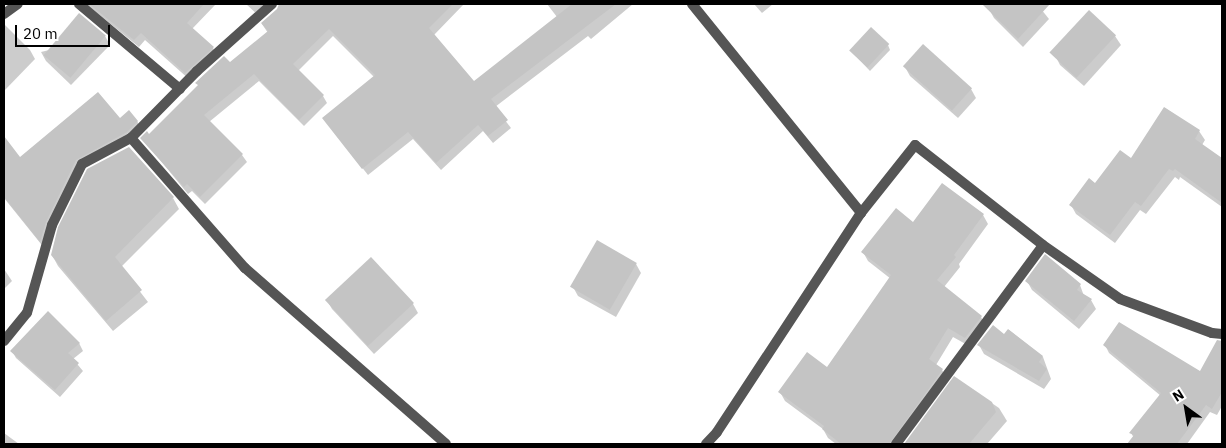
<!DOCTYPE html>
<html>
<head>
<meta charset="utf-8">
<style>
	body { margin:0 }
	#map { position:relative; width:1226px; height:448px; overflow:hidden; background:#fff; font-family:"IBM Plex Sans",sans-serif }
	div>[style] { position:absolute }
	.shadow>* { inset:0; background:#0003 }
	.building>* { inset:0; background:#c4c4c4; transform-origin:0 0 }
	.minor>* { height:10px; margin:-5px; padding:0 5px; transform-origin:5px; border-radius:5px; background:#555 }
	span { translate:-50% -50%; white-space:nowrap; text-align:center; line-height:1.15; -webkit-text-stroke:4px #fff; paint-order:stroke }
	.frame { position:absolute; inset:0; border:5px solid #000; pointer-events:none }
	.north { position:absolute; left:1161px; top:383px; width:50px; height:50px; -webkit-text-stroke:4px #fff; paint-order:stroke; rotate:328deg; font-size:14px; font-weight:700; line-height:20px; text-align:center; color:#000 }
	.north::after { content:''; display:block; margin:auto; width:18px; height:22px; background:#000; clip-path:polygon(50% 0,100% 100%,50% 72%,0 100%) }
	.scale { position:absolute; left:15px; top:25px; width:95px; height:22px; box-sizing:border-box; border:2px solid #000; border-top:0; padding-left:6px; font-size:15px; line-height:18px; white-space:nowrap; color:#000; -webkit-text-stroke:4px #fff; paint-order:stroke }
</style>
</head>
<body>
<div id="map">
	<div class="shadow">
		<i style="clip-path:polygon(86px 4px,216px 4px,192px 29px,213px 48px,217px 55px,190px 80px,145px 40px,139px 47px)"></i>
		<i style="clip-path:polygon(246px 4px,310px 4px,321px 14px,331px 4px,464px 4px,434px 35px,474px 82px,557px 17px,547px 4px,633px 4px,591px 39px,588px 36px,495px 107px,511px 128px,493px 143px,483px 131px,441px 170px,413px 139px,368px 175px,323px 118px,374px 77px,333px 36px,298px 71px,323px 96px,327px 103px,304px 126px,259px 81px,209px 122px,242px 155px,247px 162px,205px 204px,192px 191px,188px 194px,142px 138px,149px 135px,199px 86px,197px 83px,230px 64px,268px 33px,262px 24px,278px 9px,279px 5px,275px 5px,260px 17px)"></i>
		<i style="clip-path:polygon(754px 4px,773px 4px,762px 13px)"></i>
		<i style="clip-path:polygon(994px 4px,1037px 4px,1049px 19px,1023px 47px,994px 18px,989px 9px)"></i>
		<i style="clip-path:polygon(1089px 12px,1115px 36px,1121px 45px,1084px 86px,1060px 65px,1055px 55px)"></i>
		<i style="clip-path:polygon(4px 24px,30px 50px,35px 59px,4px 91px)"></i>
		<i style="clip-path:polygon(105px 36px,110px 45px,71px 85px,46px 61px,41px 52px)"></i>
		<i style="clip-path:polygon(888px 45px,890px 50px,870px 71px,850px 50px)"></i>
		<i style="clip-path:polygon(923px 46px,971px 89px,976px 98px,958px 118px,910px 76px,905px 67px)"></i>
		<i style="clip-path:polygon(1165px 108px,1199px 131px,1205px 140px,1202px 145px,1222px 159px,1222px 207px,1180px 177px,1179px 180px,1175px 177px,1146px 214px,1140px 210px,1115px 243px,1076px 214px,1071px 205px,1131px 160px)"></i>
		<i style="clip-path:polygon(120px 119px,137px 121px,142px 130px,81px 169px,45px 249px,4px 198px,4px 138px,20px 159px)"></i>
		<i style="clip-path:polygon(173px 198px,179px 209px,121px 267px,148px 302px,113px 331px,58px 266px,52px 255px)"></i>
		<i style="clip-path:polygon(983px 215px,988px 224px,959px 264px,960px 267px,944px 287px,981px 317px,986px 326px,971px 347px,953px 337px,936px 365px,942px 370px,947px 379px,899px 444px,836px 444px,828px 438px,823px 429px,785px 401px,780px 392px,828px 369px,891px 279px,868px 261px,863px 252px,913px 224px)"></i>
		<i style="clip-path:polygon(1045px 256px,1080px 285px,1084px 296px,1091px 300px,1096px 309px,1079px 329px,1032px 290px,1027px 281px)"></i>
		<i style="clip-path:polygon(636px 264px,641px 273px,616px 317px,578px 296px,573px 287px)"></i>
		<i style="clip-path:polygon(4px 269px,12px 281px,4px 289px)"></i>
		<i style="clip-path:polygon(327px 300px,413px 304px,418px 313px,374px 354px,332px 309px)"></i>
		<i style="clip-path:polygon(1009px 330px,1043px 357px,1051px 379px,1044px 389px,984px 354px,979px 345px,1004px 336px)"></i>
		<i style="clip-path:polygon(79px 343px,83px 351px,73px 359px,83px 371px,60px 397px,16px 358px,12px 351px)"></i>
		<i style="clip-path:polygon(1217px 343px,1222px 346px,1222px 406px,1217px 415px,1210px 412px,1187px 444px,1132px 444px,1131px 442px,1134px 438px,1131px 433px,1161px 396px,1109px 353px,1105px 345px,1201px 372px)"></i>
		<i style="clip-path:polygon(955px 378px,999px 408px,1007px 421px,987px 444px,933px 444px,927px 439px)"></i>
		<i style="clip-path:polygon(4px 433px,19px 444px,4px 444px)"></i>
	</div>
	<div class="building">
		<i style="clip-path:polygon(89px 4px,204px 4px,187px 23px,214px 47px,185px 73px,141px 33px,134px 40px)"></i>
		<i style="clip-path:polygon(279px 4px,453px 4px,429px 28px,474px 81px,572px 4px,616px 4px,491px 99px,508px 120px,488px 136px,478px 125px,436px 163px,408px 132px,362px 169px,322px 118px,375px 75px,329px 29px,293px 64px,324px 95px,299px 120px,254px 74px,204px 115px,243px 154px,200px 197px,187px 184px,184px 187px,140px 138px,147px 131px,149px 134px,198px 85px,195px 83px,224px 56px,230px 62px,268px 31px,261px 23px,277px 9px)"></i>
		<i style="clip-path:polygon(982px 4px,1050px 4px,1018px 39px)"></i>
		<i style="left:1089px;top:10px;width:37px;height:58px;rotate:43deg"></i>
		<i style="left:79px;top:13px;width:35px;height:55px;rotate:40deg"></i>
		<i style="left:871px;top:27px;width:25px;height:32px;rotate:43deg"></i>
		<i style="left:923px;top:44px;width:66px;height:30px;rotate:42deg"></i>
		<i style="clip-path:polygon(98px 92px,120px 118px,129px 110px,138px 121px,127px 132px,76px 160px,46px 222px,40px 242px,4px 197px,4px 136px,20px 157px)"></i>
		<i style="clip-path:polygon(1164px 107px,1200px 130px,1195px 139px,1222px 158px,1222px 203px,1175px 169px,1173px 171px,1169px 169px,1141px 206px,1135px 202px,1110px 235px,1069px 205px,1089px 178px,1095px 183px,1120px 150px,1131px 158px)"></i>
		<i style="clip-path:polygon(129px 147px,174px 197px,115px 257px,142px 290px,106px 321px,51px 255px,58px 227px,87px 169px)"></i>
		<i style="clip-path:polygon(942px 183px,984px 214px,954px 255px,956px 257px,937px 280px,982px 316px,965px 338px,948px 328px,929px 359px,943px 369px,889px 444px,841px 444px,822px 429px,824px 426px,778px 392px,807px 352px,827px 367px,891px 275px,861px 252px,896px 208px,913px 222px)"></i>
		<i style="left:597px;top:240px;width:46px;height:54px;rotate:30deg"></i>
		<i style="clip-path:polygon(1045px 254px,1081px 284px,1077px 290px,1092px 299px,1074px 321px,1025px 281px)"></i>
		<i style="left:371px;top:257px;width:63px;height:63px;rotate:47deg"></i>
		<i style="clip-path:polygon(48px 311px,80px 343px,68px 353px,79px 363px,55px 390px,10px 351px)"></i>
		<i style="clip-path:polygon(1119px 322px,1200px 371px,1217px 340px,1222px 341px,1222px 392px,1212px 409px,1206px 405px,1177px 444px,1127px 444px,1134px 435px,1129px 433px,1161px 393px,1103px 345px)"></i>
		<i style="clip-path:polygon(993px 325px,1004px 334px,1008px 329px,1043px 356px,1039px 362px,1047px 369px,1039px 381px,977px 345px)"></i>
		<i style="clip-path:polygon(954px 376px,992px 402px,996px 412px,969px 444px,904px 444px)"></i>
	</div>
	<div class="minor">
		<i style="left:79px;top:4px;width:132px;rotate:40.1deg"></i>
		<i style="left:272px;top:4px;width:101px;rotate:138.2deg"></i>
		<i style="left:197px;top:71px;width:94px;rotate:134.6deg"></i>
		<i style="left:131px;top:138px;width:173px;rotate:48.8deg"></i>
		<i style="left:245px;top:268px;width:267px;rotate:41.2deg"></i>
		<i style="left:692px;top:4px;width:269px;rotate:51deg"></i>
		<i style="left:4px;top:14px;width:17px;rotate:-36deg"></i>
		<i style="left:4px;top:341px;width:36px;rotate:-51deg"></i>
		<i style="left:27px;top:313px;width:91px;rotate:-74.1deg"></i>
		<i style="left:52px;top:225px;width:68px;rotate:-63.8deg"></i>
		<i style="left:82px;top:164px;width:55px;rotate:-28deg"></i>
		<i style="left:706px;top:444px;width:16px;rotate:-47deg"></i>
		<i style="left:717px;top:432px;width:262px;rotate:-56.7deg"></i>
		<i style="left:861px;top:213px;width:87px;rotate:-51.5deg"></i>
		<i style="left:915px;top:145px;width:162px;rotate:38deg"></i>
		<i style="left:1043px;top:245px;width:94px;rotate:35deg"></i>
		<i style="left:1120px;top:299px;width:98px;rotate:20.3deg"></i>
		<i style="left:1212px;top:333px;width:10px;rotate:6deg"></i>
		<i style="left:896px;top:444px;width:247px;rotate:-53.5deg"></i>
	</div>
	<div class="frame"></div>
	<div class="north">N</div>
	<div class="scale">20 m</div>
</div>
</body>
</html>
